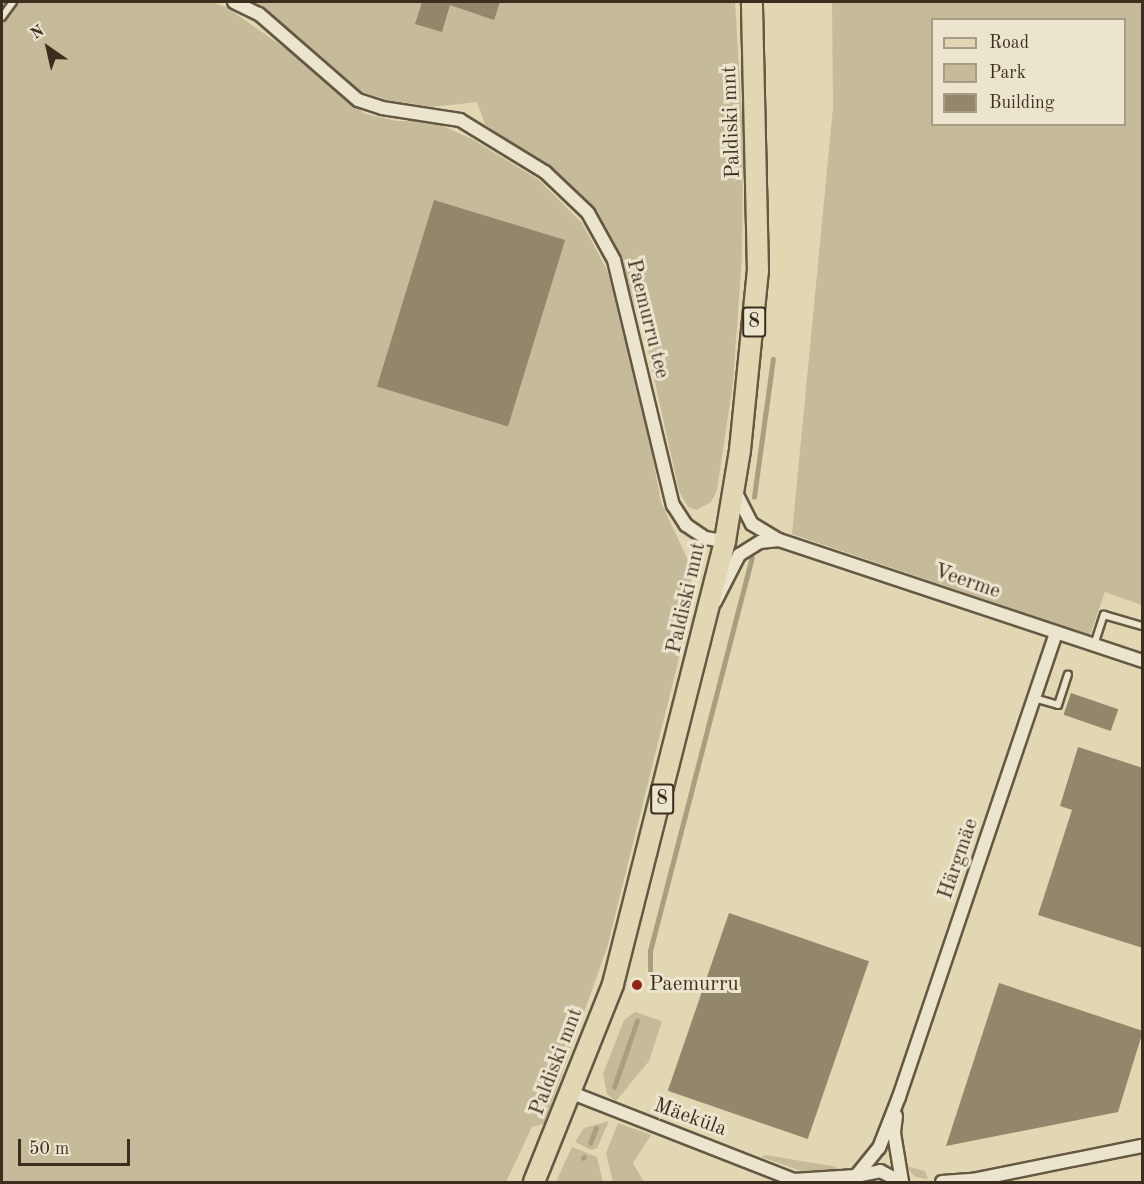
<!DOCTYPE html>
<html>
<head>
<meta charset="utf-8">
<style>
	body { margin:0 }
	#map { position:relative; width:1144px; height:1184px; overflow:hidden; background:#e1d7b3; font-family:"Old Standard TT",serif }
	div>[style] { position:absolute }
	.green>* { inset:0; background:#c5ba9a }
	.stream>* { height:4.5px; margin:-2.25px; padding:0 2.25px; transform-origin:2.25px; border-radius:2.25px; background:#a99e80 }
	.building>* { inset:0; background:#92866b; transform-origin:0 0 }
	.roads { filter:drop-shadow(2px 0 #655843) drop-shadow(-2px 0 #655843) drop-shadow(0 2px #655843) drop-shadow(0 -2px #655843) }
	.service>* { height:6px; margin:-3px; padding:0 3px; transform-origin:3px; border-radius:3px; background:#ece5ce }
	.minor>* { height:12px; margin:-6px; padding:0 6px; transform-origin:6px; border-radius:6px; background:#ece5ce }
	.primary>* { height:20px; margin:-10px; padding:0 10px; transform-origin:10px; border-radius:10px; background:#e1d7b3 }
	.dots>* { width:16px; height:16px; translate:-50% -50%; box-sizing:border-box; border:3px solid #ece5ce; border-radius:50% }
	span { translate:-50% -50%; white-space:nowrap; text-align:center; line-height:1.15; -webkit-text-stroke:6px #ece5ce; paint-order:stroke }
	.shield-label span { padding:2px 4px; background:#ece5ce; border:2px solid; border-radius:4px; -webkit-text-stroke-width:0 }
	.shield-label { font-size:20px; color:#3c2e1e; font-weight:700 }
	.street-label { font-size:21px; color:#3c2e1e }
	.poi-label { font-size:21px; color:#3c2e1e }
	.left { translate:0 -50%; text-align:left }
	.frame { position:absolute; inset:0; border:3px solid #3c2e1e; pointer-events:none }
	.legend { position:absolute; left:931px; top:18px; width:195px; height:108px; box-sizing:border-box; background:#ece5ce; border:2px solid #a69c88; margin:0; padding:8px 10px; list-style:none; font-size:18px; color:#3c2e1e }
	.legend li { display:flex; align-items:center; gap:12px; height:30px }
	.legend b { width:30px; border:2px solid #a69c88 }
	.north { position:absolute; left:18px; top:18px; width:60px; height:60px; -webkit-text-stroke:4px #ece5ce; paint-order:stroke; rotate:326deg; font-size:16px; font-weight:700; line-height:24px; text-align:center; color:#3c2e1e }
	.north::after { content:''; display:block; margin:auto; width:21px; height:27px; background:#3c2e1e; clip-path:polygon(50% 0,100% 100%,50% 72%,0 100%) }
	.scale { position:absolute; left:18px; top:1139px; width:112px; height:27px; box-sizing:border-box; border:3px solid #3c2e1e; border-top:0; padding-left:8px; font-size:18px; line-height:21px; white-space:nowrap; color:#3c2e1e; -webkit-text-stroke:4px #ece5ce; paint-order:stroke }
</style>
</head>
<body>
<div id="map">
	<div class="green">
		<i style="clip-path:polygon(2px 2px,211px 2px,226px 7px,292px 53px,365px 114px,397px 121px,431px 121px,472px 139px,539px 180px,582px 223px,608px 272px,642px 400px,661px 502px,690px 565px,691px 594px,680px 654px,607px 948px,544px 1124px,532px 1127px,506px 1182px,2px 1182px)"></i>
		<i style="clip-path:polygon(247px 2px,735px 2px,743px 135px,742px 256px,733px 383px,717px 490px,711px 502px,697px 510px,688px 507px,679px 491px,645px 337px,618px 252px,599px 216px,571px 185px,485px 124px,477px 102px,431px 107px,388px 100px,359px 91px,272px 15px)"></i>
		<i style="clip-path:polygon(evenodd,832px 2px,1142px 2px,1142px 605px,1105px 592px,1090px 635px,792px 534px,833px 108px,832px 2px,932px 20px,1124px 20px,1124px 124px,932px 124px,932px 20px)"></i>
		<i style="clip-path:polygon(635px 1012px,662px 1021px,649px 1061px,616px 1101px,607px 1094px,603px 1074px,624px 1020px)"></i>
		<i style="clip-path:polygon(609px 1121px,597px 1148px,591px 1150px,575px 1142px,584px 1128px)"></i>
		<i style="clip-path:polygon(618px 1123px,651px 1135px,633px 1163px,644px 1182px,613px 1182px,606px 1153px)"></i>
		<i style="clip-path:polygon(572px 1147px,597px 1157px,603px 1182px,556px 1182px)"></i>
		<i style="clip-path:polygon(765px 1155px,832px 1166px,843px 1170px,804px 1172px,761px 1157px)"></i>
		<i style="clip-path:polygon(906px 1166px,925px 1171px,928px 1179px,915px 1177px)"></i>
	</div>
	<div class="stream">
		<i style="left:754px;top:497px;width:139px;rotate:-82.2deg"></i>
		<i style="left:650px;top:974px;width:23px;rotate:-90deg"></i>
		<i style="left:650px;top:951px;width:406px;rotate:-75.5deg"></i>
		<i style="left:614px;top:1087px;width:70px;rotate:-70.8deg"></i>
		<i style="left:590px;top:1143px;width:16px;rotate:-68deg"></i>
		<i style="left:583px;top:1158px;width:1px;rotate:-45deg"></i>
	</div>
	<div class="building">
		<i style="clip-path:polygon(422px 2px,500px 2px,494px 20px,450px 5px,442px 32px,415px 24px)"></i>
		<i style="left:434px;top:200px;width:137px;height:195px;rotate:17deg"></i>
		<i style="left:1071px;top:693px;width:50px;height:23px;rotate:19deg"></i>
		<i style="clip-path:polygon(1078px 747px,1143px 768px,1143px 948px,1038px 915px,1072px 810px,1060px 806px)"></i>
		<i style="left:729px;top:913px;width:148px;height:188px;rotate:19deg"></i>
		<i style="clip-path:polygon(999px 983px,1143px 1031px,1118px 1112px,946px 1146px)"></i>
	</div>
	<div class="roads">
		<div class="service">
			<i style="left:2px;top:17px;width:19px;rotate:-54deg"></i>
			<i style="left:1094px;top:645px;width:32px;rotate:-72deg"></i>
			<i style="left:1104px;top:615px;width:40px;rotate:16deg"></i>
			<i style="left:1034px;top:698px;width:25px;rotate:16deg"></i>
			<i style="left:1058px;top:705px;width:32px;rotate:-72deg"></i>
		</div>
		<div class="minor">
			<i style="left:234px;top:2px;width:28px;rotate:26deg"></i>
			<i style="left:259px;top:14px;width:131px;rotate:41deg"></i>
			<i style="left:358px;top:100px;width:25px;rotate:18deg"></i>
			<i style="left:382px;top:108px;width:79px;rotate:8.7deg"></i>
			<i style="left:460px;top:120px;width:100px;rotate:31.5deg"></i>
			<i style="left:545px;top:172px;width:59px;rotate:43.6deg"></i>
			<i style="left:588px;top:213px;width:54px;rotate:61deg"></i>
			<i style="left:614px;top:260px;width:252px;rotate:76.5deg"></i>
			<i style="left:673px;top:505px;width:24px;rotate:57deg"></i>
			<i style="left:686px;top:525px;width:23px;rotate:34deg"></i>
			<i style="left:705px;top:538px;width:20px;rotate:9deg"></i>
			<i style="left:735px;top:491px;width:37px;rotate:63deg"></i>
			<i style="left:752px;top:524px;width:31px;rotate:31deg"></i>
			<i style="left:779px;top:540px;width:383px;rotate:18.4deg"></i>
			<i style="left:715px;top:602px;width:53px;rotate:-62.9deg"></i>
			<i style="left:739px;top:555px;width:25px;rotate:-32deg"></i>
			<i style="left:760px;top:542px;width:19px;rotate:-6deg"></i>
			<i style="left:572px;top:1093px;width:244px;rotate:21.4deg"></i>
			<i style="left:896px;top:1116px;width:17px;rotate:97deg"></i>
			<i style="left:894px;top:1133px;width:50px;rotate:80.7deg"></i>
			<i style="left:856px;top:1176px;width:36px;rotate:-51deg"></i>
			<i style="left:879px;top:1148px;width:55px;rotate:-68.6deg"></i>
			<i style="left:899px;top:1097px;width:490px;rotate:-71.3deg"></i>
			<i style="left:857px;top:1176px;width:24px;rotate:-12deg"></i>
			<i style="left:880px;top:1171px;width:25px;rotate:27deg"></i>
			<i style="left:794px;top:1180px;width:62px;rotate:-3.7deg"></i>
			<i style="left:942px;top:1182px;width:31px;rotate:-4deg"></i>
			<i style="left:973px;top:1180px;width:172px;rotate:-11.4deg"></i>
		</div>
		<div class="primary">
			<i style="left:534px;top:1182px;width:213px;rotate:-68.2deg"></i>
			<i style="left:613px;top:984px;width:457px;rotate:-75.8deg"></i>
			<i style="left:725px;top:541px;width:92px;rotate:-80.6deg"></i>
			<i style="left:740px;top:450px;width:180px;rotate:-84.3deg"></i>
			<i style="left:758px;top:271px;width:269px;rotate:-91.3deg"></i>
		</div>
	</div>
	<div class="dots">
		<i style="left:637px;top:985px;background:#8f2418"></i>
	</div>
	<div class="shield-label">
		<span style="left:754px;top:322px">8</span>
		<span style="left:662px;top:799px">8</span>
	</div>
	<div class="street-label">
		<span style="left:732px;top:122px;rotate:-92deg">Paldiski mnt</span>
		<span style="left:647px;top:319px;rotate:76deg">Paemurru tee</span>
		<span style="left:967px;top:582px;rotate:19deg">Veerme</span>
		<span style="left:687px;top:598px;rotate:-77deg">Paldiski mnt</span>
		<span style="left:959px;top:859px;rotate:-71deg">Härgmäe</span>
		<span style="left:557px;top:1062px;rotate:-69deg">Paldiski mnt</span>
		<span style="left:690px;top:1118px;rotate:20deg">Mäeküla</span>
	</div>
	<div class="poi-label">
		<span class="left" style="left:649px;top:985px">Paemurru</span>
	</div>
	<div class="frame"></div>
	<ul class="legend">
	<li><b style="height:8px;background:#e1d7b3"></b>Road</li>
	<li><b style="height:16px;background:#c5ba9a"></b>Park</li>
	<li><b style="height:16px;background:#92866b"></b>Building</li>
	</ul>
	<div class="north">N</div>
	<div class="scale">50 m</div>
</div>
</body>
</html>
